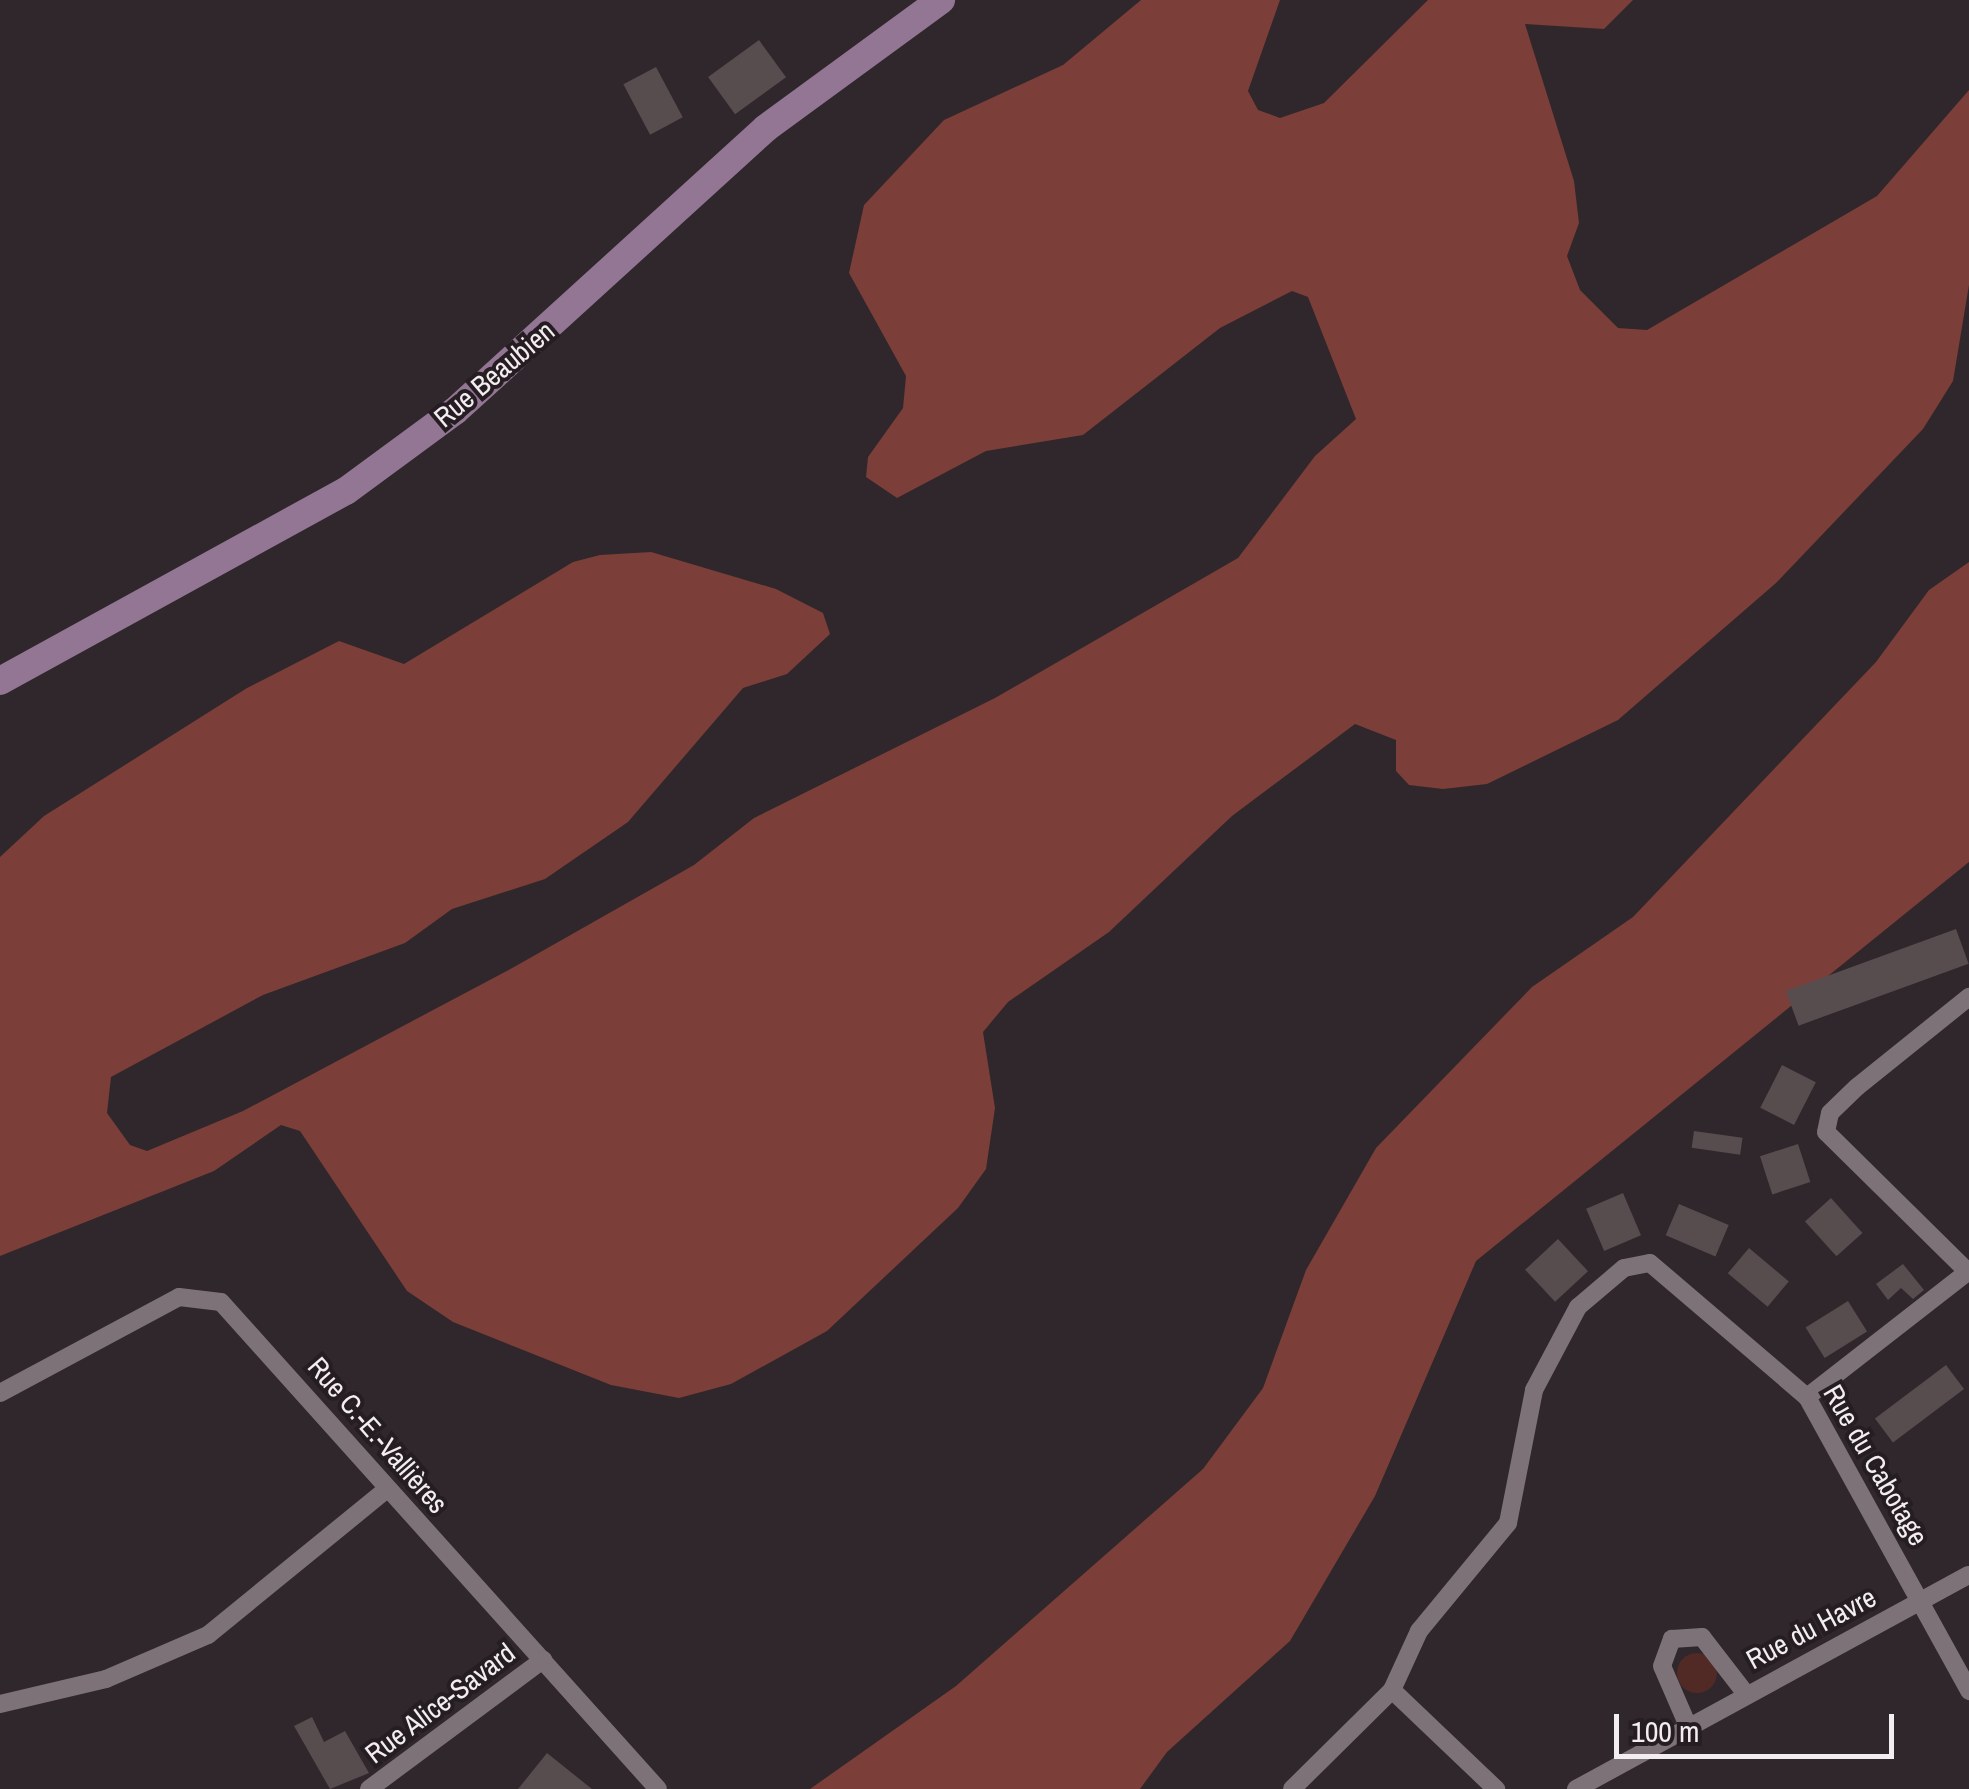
<!DOCTYPE html>
<html>
<head>
<meta charset="utf-8">
<style>
	body { margin:0 }
	#map { position:relative; width:1969px; height:1789px; overflow:hidden; background:#2f272b; font-family:"Archivo Narrow",sans-serif }
	div>[style] { position:absolute }
	.green>* { inset:0; background:#512a26 }
	.round { border-radius:50% }
	.forest>* { inset:0; background:#7b3e38 }
	.building>* { inset:0; background:#574c4e; transform-origin:0 0 }
	.street>* { height:18px; margin:-9px; padding:0 9px; transform-origin:9px; border-radius:9px; background:#7c7278 }
	.secondary>* { height:28px; margin:-14px; padding:0 14px; transform-origin:14px; border-radius:14px; background:#927693 }
	span { translate:-50% -50%; white-space:nowrap; text-align:center; line-height:1.15; -webkit-text-stroke:8px #251d22; paint-order:stroke }
	.street-label { font-size:28px; color:#f2edf0 }
	.scale { position:absolute; left:1614px; top:1714px; width:280px; height:45px; box-sizing:border-box; border:5px solid #f2edf0; border-top:0; padding-left:12px; font-size:30px; line-height:35px; white-space:nowrap; color:#f2edf0; -webkit-text-stroke:8px #251d22; paint-order:stroke }
</style>
</head>
<body>
<div id="map">
	<div class="green">
		<i class="round" style="left:1677px;top:1653px;width:40px;height:40px"></i>
	</div>
	<div class="forest">
		<i style="clip-path:polygon(1141px 0,1280px 0,1248px 91px,1258px 110px,1280px 118px,1324px 103px,1428px 0,1633px 0,1604px 29px,1525px 24px,1574px 181px,1579px 223px,1567px 256px,1580px 290px,1618px 328px,1647px 330px,1877px 196px,1969px 90px,1969px 285px,1953px 381px,1923px 429px,1776px 583px,1618px 720px,1487px 784px,1443px 789px,1409px 785px,1396px 771px,1396px 740px,1355px 724px,1232px 816px,1109px 932px,1008px 1002px,983px 1032px,995px 1108px,986px 1169px,958px 1208px,827px 1331px,731px 1384px,679px 1398px,611px 1385px,453px 1322px,407px 1291px,300px 1131px,281px 1125px,214px 1171px,0 1256px,0 857px,44px 816px,247px 688px,339px 641px,404px 664px,573px 562px,600px 555px,651px 552px,776px 589px,823px 613px,830px 634px,787px 674px,743px 688px,628px 822px,545px 879px,452px 909px,405px 943px,263px 995px,111px 1077px,107px 1113px,130px 1145px,147px 1151px,243px 1111px,514px 967px,694px 865px,754px 818px,995px 698px,1238px 558px,1315px 456px,1356px 419px,1308px 297px,1292px 291px,1220px 328px,1083px 435px,986px 451px,897px 498px,866px 477px,868px 457px,903px 408px,906px 376px,849px 273px,864px 205px,944px 120px,1063px 65px)"></i>
		<i style="clip-path:polygon(1969px 562px,1969px 862px,1476px 1261px,1375px 1496px,1290px 1641px,1167px 1752px,1140px 1789px,810px 1789px,956px 1686px,1203px 1469px,1263px 1388px,1306px 1270px,1376px 1148px,1532px 987px,1633px 917px,1876px 662px,1929px 590px)"></i>
	</div>
	<div class="building">
		<i style="left:759px;top:40px;width:46px;height:63px;rotate:54deg"></i>
		<i style="left:656px;top:67px;width:57px;height:37px;rotate:62deg"></i>
		<i style="left:1956px;top:929px;width:37px;height:181px;rotate:70deg"></i>
		<i style="left:1782px;top:1065px;width:38px;height:48px;rotate:27deg"></i>
		<i style="left:1694px;top:1131px;width:49px;height:17px;rotate:8deg"></i>
		<i style="left:1798px;top:1144px;width:40px;height:40px;rotate:72deg"></i>
		<i style="left:1623px;top:1193px;width:46px;height:40px;rotate:67deg"></i>
		<i style="left:1831px;top:1198px;width:47px;height:35px;rotate:48deg"></i>
		<i style="left:1679px;top:1204px;width:54px;height:34px;rotate:23deg"></i>
		<i style="left:1558px;top:1239px;width:44px;height:45px;rotate:47deg"></i>
		<i style="left:1749px;top:1248px;width:52px;height:33px;rotate:40deg"></i>
		<i style="clip-path:polygon(1903px 1264px,1924px 1290px,1913px 1299px,1901px 1288px,1888px 1300px,1876px 1284px)"></i>
		<i style="left:1848px;top:1301px;width:36px;height:50px;rotate:58deg"></i>
		<i style="left:1946px;top:1365px;width:30px;height:89px;rotate:53deg"></i>
		<i style="clip-path:polygon(312px 1717px,324px 1742px,345px 1731px,369px 1773px,330px 1789px,294px 1726px)"></i>
		<i style="clip-path:polygon(547px 1753px,592px 1789px,518px 1789px)"></i>
	</div>
	<div class="street">
		<i style="left:1968px;top:1272px;width:199px;rotate:-135.4deg"></i>
		<i style="left:1826px;top:1132px;width:19px;rotate:-78deg"></i>
		<i style="left:1830px;top:1113px;width:37px;rotate:-44deg"></i>
		<i style="left:1857px;top:1087px;width:144px;rotate:-38.8deg"></i>
		<i style="left:0;top:1393px;width:203px;rotate:-28.2deg"></i>
		<i style="left:179px;top:1297px;width:42px;rotate:6.8deg"></i>
		<i style="left:221px;top:1302px;width:654px;rotate:48.1deg"></i>
		<i style="left:1807px;top:1397px;width:205px;rotate:-37.9deg"></i>
		<i style="left:1392px;top:1690px;width:144px;rotate:43.6deg"></i>
		<i style="left:0;top:1704px;width:109px;rotate:-13.3deg"></i>
		<i style="left:106px;top:1679px;width:111px;rotate:-23.3deg"></i>
		<i style="left:208px;top:1635px;width:230px;rotate:-39.2deg"></i>
		<i style="left:1688px;top:1726px;width:65px;rotate:-113.4deg"></i>
		<i style="left:1662px;top:1666px;width:29px;rotate:-70deg"></i>
		<i style="left:1672px;top:1639px;width:30px;rotate:-4deg"></i>
		<i style="left:1702px;top:1637px;width:72px;rotate:52.3deg"></i>
		<i style="left:369px;top:1789px;width:217px;rotate:-36.6deg"></i>
		<i style="left:1292px;top:1789px;width:141px;rotate:-44.7deg"></i>
		<i style="left:1392px;top:1690px;width:65px;rotate:-65.4deg"></i>
		<i style="left:1419px;top:1631px;width:140px;rotate:-50.5deg"></i>
		<i style="left:1508px;top:1523px;width:136px;rotate:-78.9deg"></i>
		<i style="left:1534px;top:1390px;width:94px;rotate:-62.1deg"></i>
		<i style="left:1578px;top:1307px;width:60px;rotate:-40.3deg"></i>
		<i style="left:1624px;top:1268px;width:26px;rotate:-11deg"></i>
		<i style="left:1650px;top:1263px;width:206px;rotate:40.5deg"></i>
		<i style="left:1807px;top:1397px;width:336px;rotate:61.1deg"></i>
		<i style="left:1576px;top:1789px;width:447px;rotate:-28.6deg"></i>
	</div>
	<div class="secondary">
		<i style="left:0;top:681px;width:395px;rotate:-28.8deg"></i>
		<i style="left:346px;top:491px;width:135px;rotate:-36.3deg"></i>
		<i style="left:455px;top:411px;width:420px;rotate:-42.3deg"></i>
		<i style="left:766px;top:128px;width:217px;rotate:-36.2deg"></i>
	</div>
	<div class="street-label">
		<span style="left:494px;top:374px;rotate:-40deg">Rue Beaubien</span>
		<span style="left:378px;top:1435px;rotate:49deg">Rue C.-E.-Vallières</span>
		<span style="left:1876px;top:1465px;rotate:60deg">Rue du Cabotage</span>
		<span style="left:1811px;top:1628px;rotate:-28deg">Rue du Havre</span>
		<span style="left:440px;top:1703px;rotate:-37deg">Rue Alice-Savard</span>
	</div>
	<div class="scale">100 m</div>
</div>
</body>
</html>
